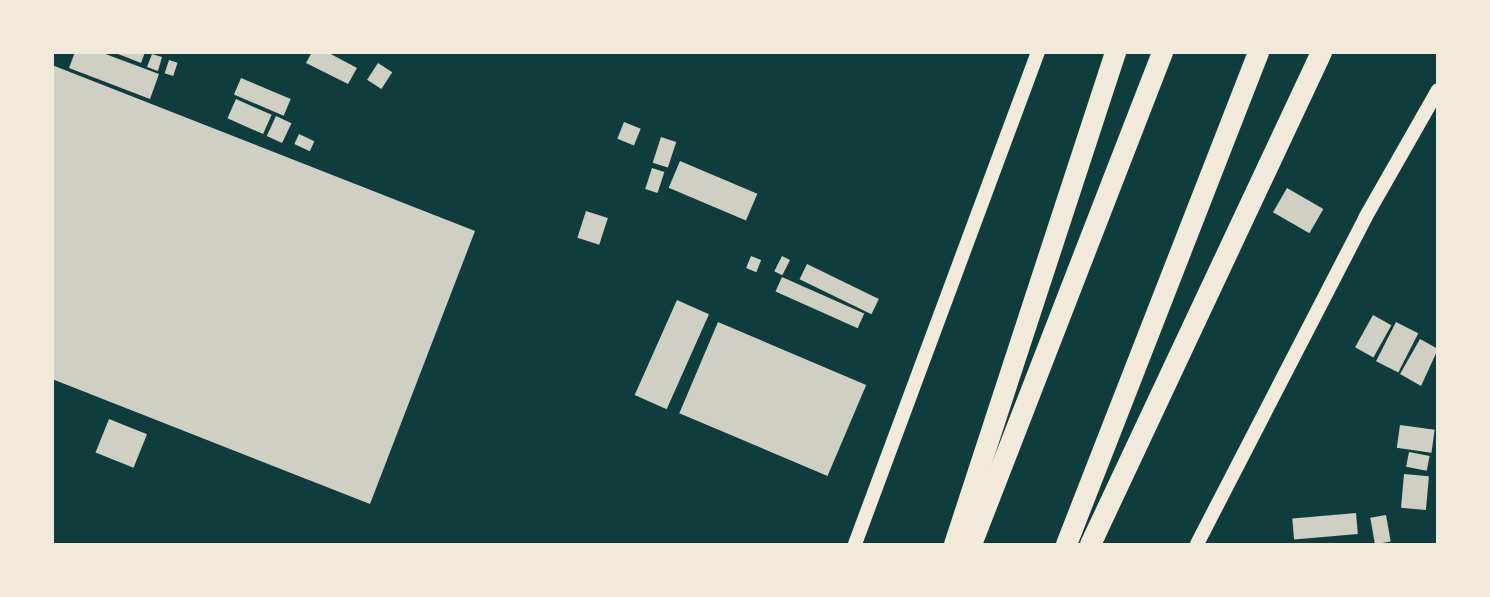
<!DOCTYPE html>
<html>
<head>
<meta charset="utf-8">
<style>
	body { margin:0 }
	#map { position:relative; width:1490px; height:597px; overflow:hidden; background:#0f3d3e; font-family:"Fira Sans",sans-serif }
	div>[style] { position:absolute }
	.building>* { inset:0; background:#cfcfc3; transform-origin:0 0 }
	.secondary>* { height:14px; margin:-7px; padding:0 7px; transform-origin:7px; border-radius:7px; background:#f1e9da }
	.motorway>* { height:21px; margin:-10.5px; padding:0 10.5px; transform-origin:10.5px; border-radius:10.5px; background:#f1e9da }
	span { translate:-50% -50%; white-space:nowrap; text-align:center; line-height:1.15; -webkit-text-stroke:5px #f1e9da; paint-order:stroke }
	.frame { position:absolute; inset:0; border:54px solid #f1e9da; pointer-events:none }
</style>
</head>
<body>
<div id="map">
	<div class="building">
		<i style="clip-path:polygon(75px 52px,100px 52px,159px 74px,150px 99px,69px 68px)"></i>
		<i style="clip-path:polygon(113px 52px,145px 52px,141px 63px)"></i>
		<i style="clip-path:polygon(312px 52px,327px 52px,357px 68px,348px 84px,306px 63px)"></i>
		<i style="clip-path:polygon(152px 54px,162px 57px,158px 71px,147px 67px)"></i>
		<i style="left:169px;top:60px;width:9px;height:14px;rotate:18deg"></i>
		<i style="left:378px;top:63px;width:17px;height:20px;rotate:33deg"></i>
		<i style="clip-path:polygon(52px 65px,475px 231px,370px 504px,52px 379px)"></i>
		<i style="left:241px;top:78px;width:54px;height:18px;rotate:23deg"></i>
		<i style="left:236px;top:99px;width:39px;height:21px;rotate:24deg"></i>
		<i style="left:276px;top:116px;width:17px;height:22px;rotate:25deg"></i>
		<i style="left:624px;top:122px;width:18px;height:18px;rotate:22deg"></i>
		<i style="left:299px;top:134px;width:17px;height:11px;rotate:25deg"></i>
		<i style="left:661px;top:137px;width:16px;height:27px;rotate:18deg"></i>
		<i style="left:680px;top:161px;width:84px;height:29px;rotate:23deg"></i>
		<i style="left:652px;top:168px;width:13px;height:22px;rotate:18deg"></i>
		<i style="left:1287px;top:188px;width:42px;height:28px;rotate:30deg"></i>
		<i style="left:586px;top:211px;width:23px;height:28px;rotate:18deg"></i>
		<i style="left:751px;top:256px;width:11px;height:13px;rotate:22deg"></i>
		<i style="left:782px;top:256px;width:9px;height:17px;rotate:27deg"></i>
		<i style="left:807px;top:264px;width:80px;height:17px;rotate:26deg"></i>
		<i style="left:782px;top:277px;width:90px;height:16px;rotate:24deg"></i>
		<i style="left:677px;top:300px;width:35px;height:104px;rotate:24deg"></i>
		<i style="left:1373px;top:315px;width:21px;height:37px;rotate:29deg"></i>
		<i style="left:718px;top:322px;width:161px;height:99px;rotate:23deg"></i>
		<i style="left:1396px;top:322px;width:25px;height:44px;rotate:27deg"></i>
		<i style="clip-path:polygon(1420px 339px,1438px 349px,1421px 386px,1400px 374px)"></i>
		<i style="left:109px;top:419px;width:41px;height:36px;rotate:22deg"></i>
		<i style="left:1400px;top:425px;width:35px;height:23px;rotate:8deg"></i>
		<i style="left:1409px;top:452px;width:21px;height:15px;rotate:11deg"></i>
		<i style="left:1404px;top:474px;width:25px;height:34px;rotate:5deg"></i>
		<i style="left:1356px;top:513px;width:21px;height:64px;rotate:85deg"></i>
		<i style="left:1386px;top:515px;width:27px;height:16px;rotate:80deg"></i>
	</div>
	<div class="secondary">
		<i style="left:855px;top:544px;width:525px;rotate:-69.6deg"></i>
		<i style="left:1197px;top:544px;width:367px;rotate:-62.7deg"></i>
		<i style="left:1365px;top:218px;width:147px;rotate:-60.3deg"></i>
	</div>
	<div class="motorway">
		<i style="left:954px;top:544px;width:518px;rotate:-71.88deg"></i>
		<i style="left:971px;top:544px;width:528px;rotate:-68.78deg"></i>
		<i style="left:1066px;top:544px;width:528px;rotate:-68.68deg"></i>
		<i style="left:1090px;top:544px;width:544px;rotate:-64.85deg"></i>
	</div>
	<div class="frame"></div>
</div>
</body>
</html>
